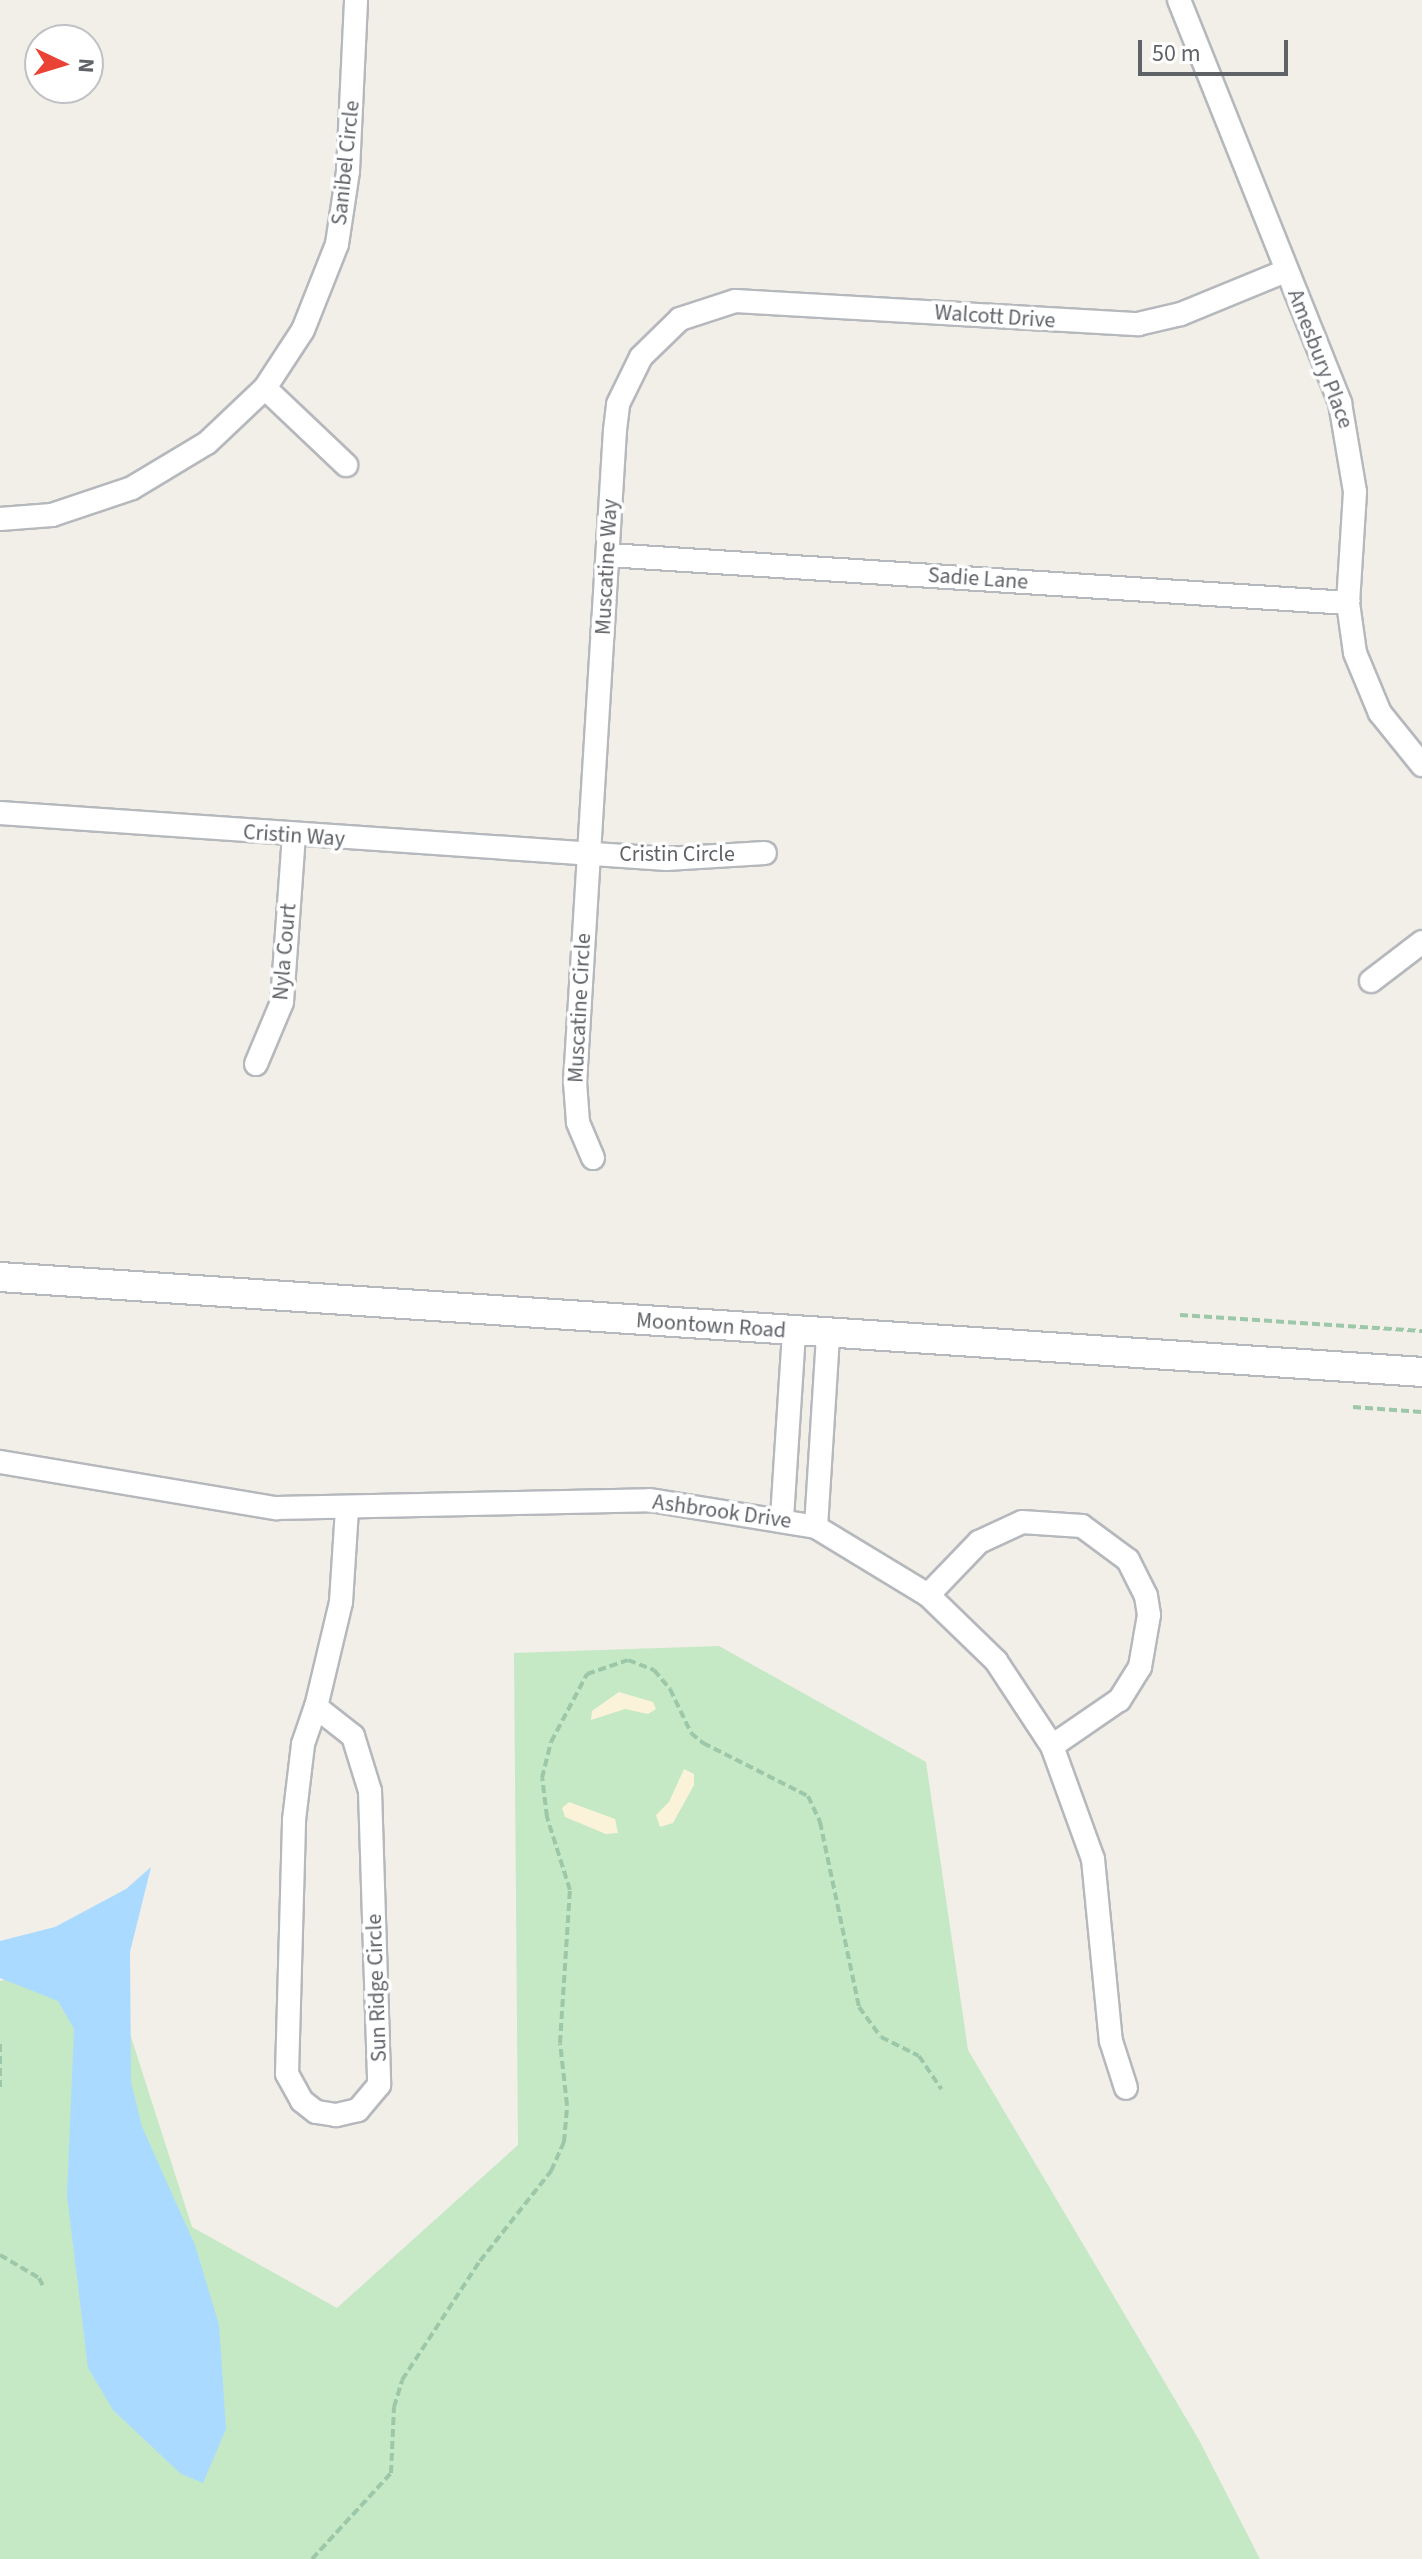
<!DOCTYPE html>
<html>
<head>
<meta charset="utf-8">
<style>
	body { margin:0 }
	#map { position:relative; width:1422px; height:2559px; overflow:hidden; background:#f1efe8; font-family:"Source Sans 3",sans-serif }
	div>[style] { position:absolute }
	.green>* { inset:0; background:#c5e8c5 }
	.sand>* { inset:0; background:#fbf3d9 }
	.water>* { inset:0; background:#aadaff }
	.path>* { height:4px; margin-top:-2px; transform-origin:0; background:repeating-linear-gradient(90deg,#9cc7a9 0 8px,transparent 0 12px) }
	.roads { filter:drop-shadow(2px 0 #b5b8bc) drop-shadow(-2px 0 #b5b8bc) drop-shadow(0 2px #b5b8bc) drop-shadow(0 -2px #b5b8bc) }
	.minor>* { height:22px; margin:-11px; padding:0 11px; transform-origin:11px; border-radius:11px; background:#fff }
	.tertiary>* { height:28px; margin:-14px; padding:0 14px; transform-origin:14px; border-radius:14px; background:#fff }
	span { translate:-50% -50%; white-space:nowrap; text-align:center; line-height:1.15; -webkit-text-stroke:7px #fff; paint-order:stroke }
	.street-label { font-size:22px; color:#5f6368 }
	.north { position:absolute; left:24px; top:24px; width:80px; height:80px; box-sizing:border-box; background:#fff; border:2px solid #bfc1c3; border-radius:50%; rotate:94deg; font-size:22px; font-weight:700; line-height:32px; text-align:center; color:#5f6368 }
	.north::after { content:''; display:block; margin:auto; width:28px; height:36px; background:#ea4335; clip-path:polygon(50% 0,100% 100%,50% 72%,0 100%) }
	.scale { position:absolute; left:1138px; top:40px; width:150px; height:36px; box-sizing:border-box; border:4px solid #5f6368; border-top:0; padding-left:10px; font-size:24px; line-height:28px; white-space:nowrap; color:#5f6368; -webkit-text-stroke:6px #fff; paint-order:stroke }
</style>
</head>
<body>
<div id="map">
	<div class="green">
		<i style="clip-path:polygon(719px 1646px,926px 1762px,968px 2050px,1199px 2440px,1260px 2559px,0 2559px,0 1981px,106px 1959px,192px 2227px,337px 2308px,518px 2145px,514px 1653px)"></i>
	</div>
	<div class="sand">
		<i style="clip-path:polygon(619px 1692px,653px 1702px,656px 1709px,648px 1714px,625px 1709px,591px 1720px,592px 1711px)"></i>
		<i style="clip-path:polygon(684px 1769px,694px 1774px,694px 1785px,673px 1823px,660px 1827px,656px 1815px,669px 1802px)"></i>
		<i style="clip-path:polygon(569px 1802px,615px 1819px,618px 1833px,606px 1834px,565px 1817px,562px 1808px)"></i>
	</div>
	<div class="water">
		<i style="clip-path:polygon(151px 1867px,130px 1952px,131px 2082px,142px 2127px,195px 2245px,219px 2325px,226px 2429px,203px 2483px,181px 2474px,113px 2410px,88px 2368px,67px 2195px,74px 2029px,58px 2001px,0 1978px,0 1941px,55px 1927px,126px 1889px)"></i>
	</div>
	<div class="path">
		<i style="left:1180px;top:1315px;width:243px;rotate:3.8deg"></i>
		<i style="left:1353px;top:1407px;width:69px;rotate:4.1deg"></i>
		<i style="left:0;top:2044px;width:43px;rotate:90deg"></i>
		<i style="left:0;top:2255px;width:45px;rotate:30.5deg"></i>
		<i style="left:39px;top:2278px;width:11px;rotate:63deg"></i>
		<i style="left:312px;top:2559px;width:117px;rotate:-47.4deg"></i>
		<i style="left:391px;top:2473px;width:66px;rotate:-87.4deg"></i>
		<i style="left:394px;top:2407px;width:28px;rotate:-73deg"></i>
		<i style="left:402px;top:2380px;width:142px;rotate:-56.8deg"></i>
		<i style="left:480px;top:2261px;width:115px;rotate:-51.7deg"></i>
		<i style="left:551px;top:2171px;width:32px;rotate:-66deg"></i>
		<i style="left:564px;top:2142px;width:37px;rotate:-85deg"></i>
		<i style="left:567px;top:2105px;width:62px;rotate:-96.4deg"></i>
		<i style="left:560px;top:2043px;width:153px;rotate:-86.3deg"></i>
		<i style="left:570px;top:1890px;width:77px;rotate:-107.5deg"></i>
		<i style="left:547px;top:1817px;width:39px;rotate:-97deg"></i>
		<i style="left:542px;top:1778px;width:37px;rotate:-76deg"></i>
		<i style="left:551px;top:1742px;width:77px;rotate:-62.1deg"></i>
		<i style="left:587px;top:1674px;width:43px;rotate:-18.9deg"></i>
		<i style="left:628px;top:1660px;width:28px;rotate:21deg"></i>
		<i style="left:654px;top:1670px;width:25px;rotate:50deg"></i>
		<i style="left:670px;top:1689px;width:49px;rotate:64.5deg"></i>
		<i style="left:691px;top:1733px;width:16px;rotate:40deg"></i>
		<i style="left:703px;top:1743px;width:118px;rotate:26.8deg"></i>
		<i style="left:808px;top:1796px;width:29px;rotate:65deg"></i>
		<i style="left:820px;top:1822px;width:189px;rotate:78.1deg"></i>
		<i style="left:859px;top:2007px;width:37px;rotate:54deg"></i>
		<i style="left:881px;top:2037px;width:42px;rotate:26.6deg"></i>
		<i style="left:919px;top:2056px;width:40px;rotate:56deg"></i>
	</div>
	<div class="roads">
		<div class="minor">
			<i style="left:1179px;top:0;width:434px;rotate:68.2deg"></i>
			<i style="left:1340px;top:403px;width:90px;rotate:80.4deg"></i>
			<i style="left:1355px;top:492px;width:111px;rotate:93.6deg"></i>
			<i style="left:1348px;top:603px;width:50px;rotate:82deg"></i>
			<i style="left:1355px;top:653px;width:65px;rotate:67.4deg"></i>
			<i style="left:1380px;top:713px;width:67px;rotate:51.1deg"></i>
			<i style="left:265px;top:388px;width:112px;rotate:43.5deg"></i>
			<i style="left:0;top:519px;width:52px;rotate:-4.4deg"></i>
			<i style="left:52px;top:515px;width:84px;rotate:-18.6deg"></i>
			<i style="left:132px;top:488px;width:87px;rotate:-31deg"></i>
			<i style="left:207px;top:443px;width:80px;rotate:-43.5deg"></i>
			<i style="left:265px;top:388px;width:69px;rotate:-56.8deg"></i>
			<i style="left:303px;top:330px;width:92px;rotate:-68.4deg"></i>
			<i style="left:337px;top:244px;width:74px;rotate:-81.4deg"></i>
			<i style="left:348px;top:171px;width:171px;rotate:-87.3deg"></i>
			<i style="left:608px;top:555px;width:742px;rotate:3.71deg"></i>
			<i style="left:0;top:813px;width:668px;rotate:3.95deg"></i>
			<i style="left:666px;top:859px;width:99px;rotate:-3.5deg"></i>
			<i style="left:1371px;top:981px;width:64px;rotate:-37.4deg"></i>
			<i style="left:256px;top:1064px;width:67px;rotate:-67.2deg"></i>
			<i style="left:282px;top:1002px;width:166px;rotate:-85.9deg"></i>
			<i style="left:593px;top:1158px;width:39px;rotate:-113deg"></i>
			<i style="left:578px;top:1122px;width:40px;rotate:-94.3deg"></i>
			<i style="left:575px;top:1082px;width:653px;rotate:-86.49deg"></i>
			<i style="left:615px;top:430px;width:26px;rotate:-83deg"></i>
			<i style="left:618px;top:404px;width:52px;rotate:-63.9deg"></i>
			<i style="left:641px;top:357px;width:54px;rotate:-44.3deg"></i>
			<i style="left:680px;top:319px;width:58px;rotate:-18.1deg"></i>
			<i style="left:735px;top:301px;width:404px;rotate:3.3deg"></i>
			<i style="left:1138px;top:324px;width:44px;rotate:-13.1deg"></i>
			<i style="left:1181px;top:314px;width:113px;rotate:-22.3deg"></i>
			<i style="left:0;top:1462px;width:280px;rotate:9.5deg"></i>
			<i style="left:276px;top:1508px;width:374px;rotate:-1.2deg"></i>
			<i style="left:650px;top:1500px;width:168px;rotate:9.2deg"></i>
			<i style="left:816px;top:1527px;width:131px;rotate:31.3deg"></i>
			<i style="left:928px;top:1595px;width:95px;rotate:44.1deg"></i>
			<i style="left:996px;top:1661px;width:102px;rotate:56.6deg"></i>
			<i style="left:1052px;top:1746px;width:120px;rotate:70.1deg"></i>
			<i style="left:1093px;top:1859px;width:183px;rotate:84.4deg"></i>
			<i style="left:1111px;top:2041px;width:49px;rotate:72.3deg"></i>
			<i style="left:782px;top:1518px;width:187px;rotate:-86.3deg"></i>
			<i style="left:816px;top:1527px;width:193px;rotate:-86.4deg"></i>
			<i style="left:928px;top:1595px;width:74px;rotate:-46.1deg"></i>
			<i style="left:979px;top:1542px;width:47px;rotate:-24.9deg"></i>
			<i style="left:1022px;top:1522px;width:60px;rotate:3.8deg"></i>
			<i style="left:1082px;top:1526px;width:57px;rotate:36.5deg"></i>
			<i style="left:1128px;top:1560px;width:40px;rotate:63.4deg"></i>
			<i style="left:1146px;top:1596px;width:19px;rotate:81deg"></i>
			<i style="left:1149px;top:1615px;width:53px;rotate:99.8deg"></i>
			<i style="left:1140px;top:1667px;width:39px;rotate:122deg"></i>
			<i style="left:1119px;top:1700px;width:81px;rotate:145.5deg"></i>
			<i style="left:316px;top:1707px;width:47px;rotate:38.1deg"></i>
			<i style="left:353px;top:1736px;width:58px;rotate:72.8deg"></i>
			<i style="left:370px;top:1791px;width:294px;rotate:88.2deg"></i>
			<i style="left:379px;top:2085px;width:33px;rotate:130deg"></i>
			<i style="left:358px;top:2110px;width:23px;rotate:167deg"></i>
			<i style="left:336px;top:2115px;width:20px;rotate:-171deg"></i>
			<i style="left:316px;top:2112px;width:18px;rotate:-142deg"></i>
			<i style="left:302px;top:2101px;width:31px;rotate:-119deg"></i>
			<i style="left:287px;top:2074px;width:254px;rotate:-88.4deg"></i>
			<i style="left:294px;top:1820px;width:77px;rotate:-83.2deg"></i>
			<i style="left:303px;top:1744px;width:39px;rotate:-71deg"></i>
			<i style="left:316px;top:1707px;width:108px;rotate:-76.6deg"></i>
			<i style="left:341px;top:1602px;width:93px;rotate:-86.3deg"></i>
		</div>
		<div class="tertiary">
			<i style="left:0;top:1277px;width:1425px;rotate:3.82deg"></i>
		</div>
	</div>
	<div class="street-label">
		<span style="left:346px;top:163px;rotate:-84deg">Sanibel Circle</span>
		<span style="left:995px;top:317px;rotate:4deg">Walcott Drive</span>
		<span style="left:1320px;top:359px;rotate:69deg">Amesbury Place</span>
		<span style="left:607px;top:567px;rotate:-87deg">Muscatine Way</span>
		<span style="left:978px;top:579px;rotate:4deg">Sadie Lane</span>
		<span style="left:294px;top:836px;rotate:4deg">Cristin Way</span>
		<span style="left:677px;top:855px">Cristin Circle</span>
		<span style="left:285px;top:952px;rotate:-85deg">Nyla Court</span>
		<span style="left:580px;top:1008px;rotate:-87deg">Muscatine Circle</span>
		<span style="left:711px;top:1326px;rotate:4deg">Moontown Road</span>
		<span style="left:722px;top:1512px;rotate:8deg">Ashbrook Drive</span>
		<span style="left:377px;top:1988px;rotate:-92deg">Sun Ridge Circle</span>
	</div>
	<div class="north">N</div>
	<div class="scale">50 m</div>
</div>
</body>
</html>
